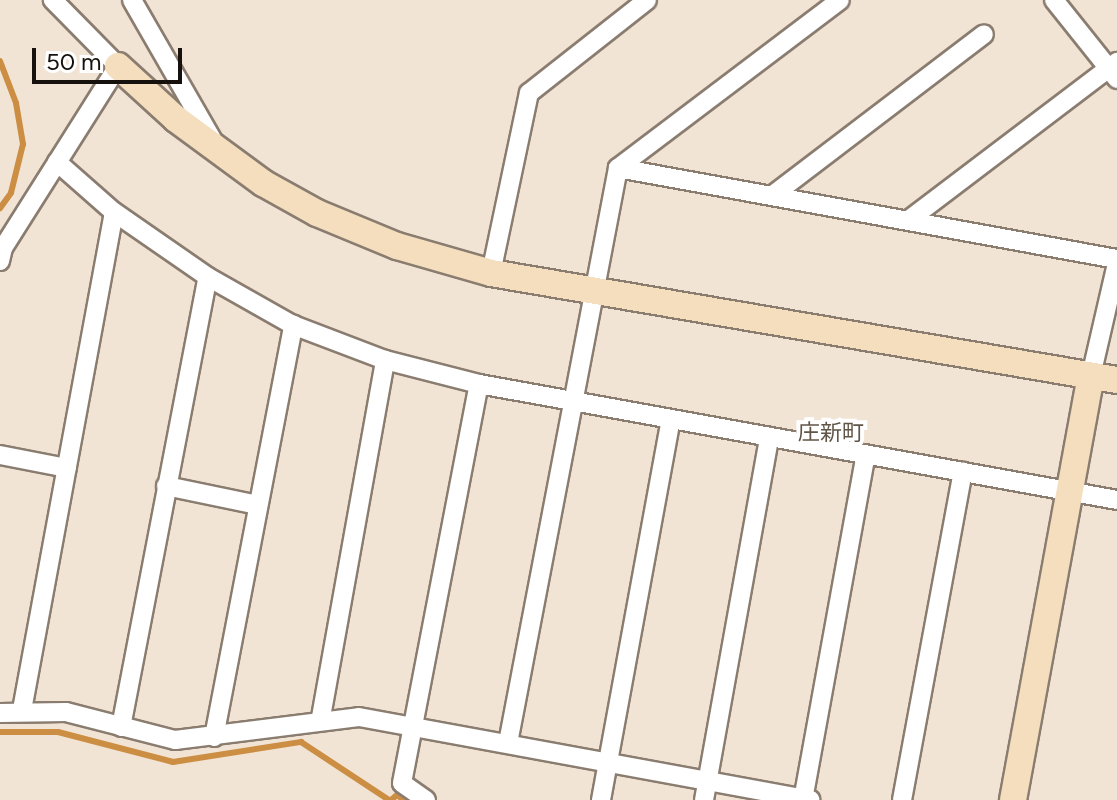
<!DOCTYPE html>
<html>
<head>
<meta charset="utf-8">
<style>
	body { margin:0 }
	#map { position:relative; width:1117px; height:800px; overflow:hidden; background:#f2e4d5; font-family:Figtree,"Noto Sans JP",sans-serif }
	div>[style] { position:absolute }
	.stream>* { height:6px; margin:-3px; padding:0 3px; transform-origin:3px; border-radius:3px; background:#cc8e43 }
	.roads { filter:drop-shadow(2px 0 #8a7d70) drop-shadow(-2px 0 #8a7d70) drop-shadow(0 2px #8a7d70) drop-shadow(0 -2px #8a7d70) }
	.street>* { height:18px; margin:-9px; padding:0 9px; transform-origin:9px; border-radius:9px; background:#fff }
	.secondary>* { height:26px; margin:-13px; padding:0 13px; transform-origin:13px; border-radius:13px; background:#f4debe }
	span { translate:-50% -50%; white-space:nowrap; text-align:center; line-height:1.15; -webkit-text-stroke:8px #fff; paint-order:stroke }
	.neighbourhood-label { font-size:22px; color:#615548 }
	.scale { position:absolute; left:32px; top:48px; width:150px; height:36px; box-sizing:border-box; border:4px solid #16110c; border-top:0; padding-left:10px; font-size:24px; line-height:28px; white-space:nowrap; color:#16110c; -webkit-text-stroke:6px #fff; paint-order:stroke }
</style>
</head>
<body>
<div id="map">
	<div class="stream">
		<i style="left:0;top:61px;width:45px;rotate:69.1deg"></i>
		<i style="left:16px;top:103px;width:42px;rotate:80.3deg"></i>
		<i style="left:23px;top:144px;width:50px;rotate:103.8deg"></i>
		<i style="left:11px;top:193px;width:19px;rotate:126deg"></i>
		<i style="left:0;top:732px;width:58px"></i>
		<i style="left:58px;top:732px;width:119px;rotate:14.6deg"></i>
		<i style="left:173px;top:762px;width:130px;rotate:-8.9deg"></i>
		<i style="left:301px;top:742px;width:105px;rotate:33.4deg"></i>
		<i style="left:391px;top:800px;width:8px;rotate:-40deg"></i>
		<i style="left:397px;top:795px;width:9px;rotate:36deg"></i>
	</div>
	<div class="roads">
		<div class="street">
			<i style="left:132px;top:0;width:160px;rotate:60.1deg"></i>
			<i style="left:1054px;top:0;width:101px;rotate:51.4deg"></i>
			<i style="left:57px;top:162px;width:76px;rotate:41.3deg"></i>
			<i style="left:114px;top:212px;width:114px;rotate:34.7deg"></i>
			<i style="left:208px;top:277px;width:98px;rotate:29.5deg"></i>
			<i style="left:293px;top:325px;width:98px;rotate:20.8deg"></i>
			<i style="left:385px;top:360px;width:97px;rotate:14.3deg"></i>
			<i style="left:479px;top:384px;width:648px;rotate:10.3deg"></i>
			<i style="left:618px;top:168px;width:507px;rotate:10.34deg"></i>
			<i style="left:773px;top:195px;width:265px;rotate:-37.3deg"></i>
			<i style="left:910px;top:219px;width:260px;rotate:-37.2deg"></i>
			<i style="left:0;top:261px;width:13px;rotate:-77deg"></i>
			<i style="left:3px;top:248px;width:215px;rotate:-57.7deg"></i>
			<i style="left:118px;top:66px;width:93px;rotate:-134.6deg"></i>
			<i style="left:491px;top:273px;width:184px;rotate:-78.1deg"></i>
			<i style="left:529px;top:93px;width:150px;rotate:-38.2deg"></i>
			<i style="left:1091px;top:376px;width:116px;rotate:-77deg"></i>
			<i style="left:0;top:455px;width:68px;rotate:11deg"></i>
			<i style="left:166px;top:486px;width:94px;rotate:11.7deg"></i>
			<i style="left:22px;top:710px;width:506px;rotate:-79.53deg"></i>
			<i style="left:0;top:713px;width:66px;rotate:-0.9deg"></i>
			<i style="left:66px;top:712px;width:113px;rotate:14.4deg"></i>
			<i style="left:175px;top:740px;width:185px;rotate:-7.1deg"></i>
			<i style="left:359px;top:717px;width:459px;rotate:10.4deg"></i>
			<i style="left:321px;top:717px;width:363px;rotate:-79.8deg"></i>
			<i style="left:121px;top:727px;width:458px;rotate:-79.1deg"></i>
			<i style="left:214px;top:737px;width:420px;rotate:-79.1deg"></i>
			<i style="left:508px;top:743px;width:585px;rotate:-79.17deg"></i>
			<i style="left:618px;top:168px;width:278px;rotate:-37.1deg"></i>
			<i style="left:426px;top:800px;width:29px;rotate:-145deg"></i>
			<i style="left:402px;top:783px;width:406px;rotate:-79.1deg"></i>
			<i style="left:601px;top:800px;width:387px;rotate:-79.6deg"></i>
			<i style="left:704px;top:800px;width:369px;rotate:-79.8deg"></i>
			<i style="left:803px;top:800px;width:351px;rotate:-79.7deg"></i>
			<i style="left:902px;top:800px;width:334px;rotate:-79.5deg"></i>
		</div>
		<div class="secondary">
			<i style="left:118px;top:66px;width:79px;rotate:42.4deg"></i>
			<i style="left:176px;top:119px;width:108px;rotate:36.3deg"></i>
			<i style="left:263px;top:183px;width:62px;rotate:29.1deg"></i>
			<i style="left:317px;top:213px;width:87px;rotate:22.4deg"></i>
			<i style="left:397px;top:246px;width:98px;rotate:16deg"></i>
			<i style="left:491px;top:273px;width:635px;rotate:9.7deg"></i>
			<i style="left:1013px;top:800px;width:431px;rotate:-79.6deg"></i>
		</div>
	</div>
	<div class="neighbourhood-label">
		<span style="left:831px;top:433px">庄新町</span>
	</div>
	<div class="scale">50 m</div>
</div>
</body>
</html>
